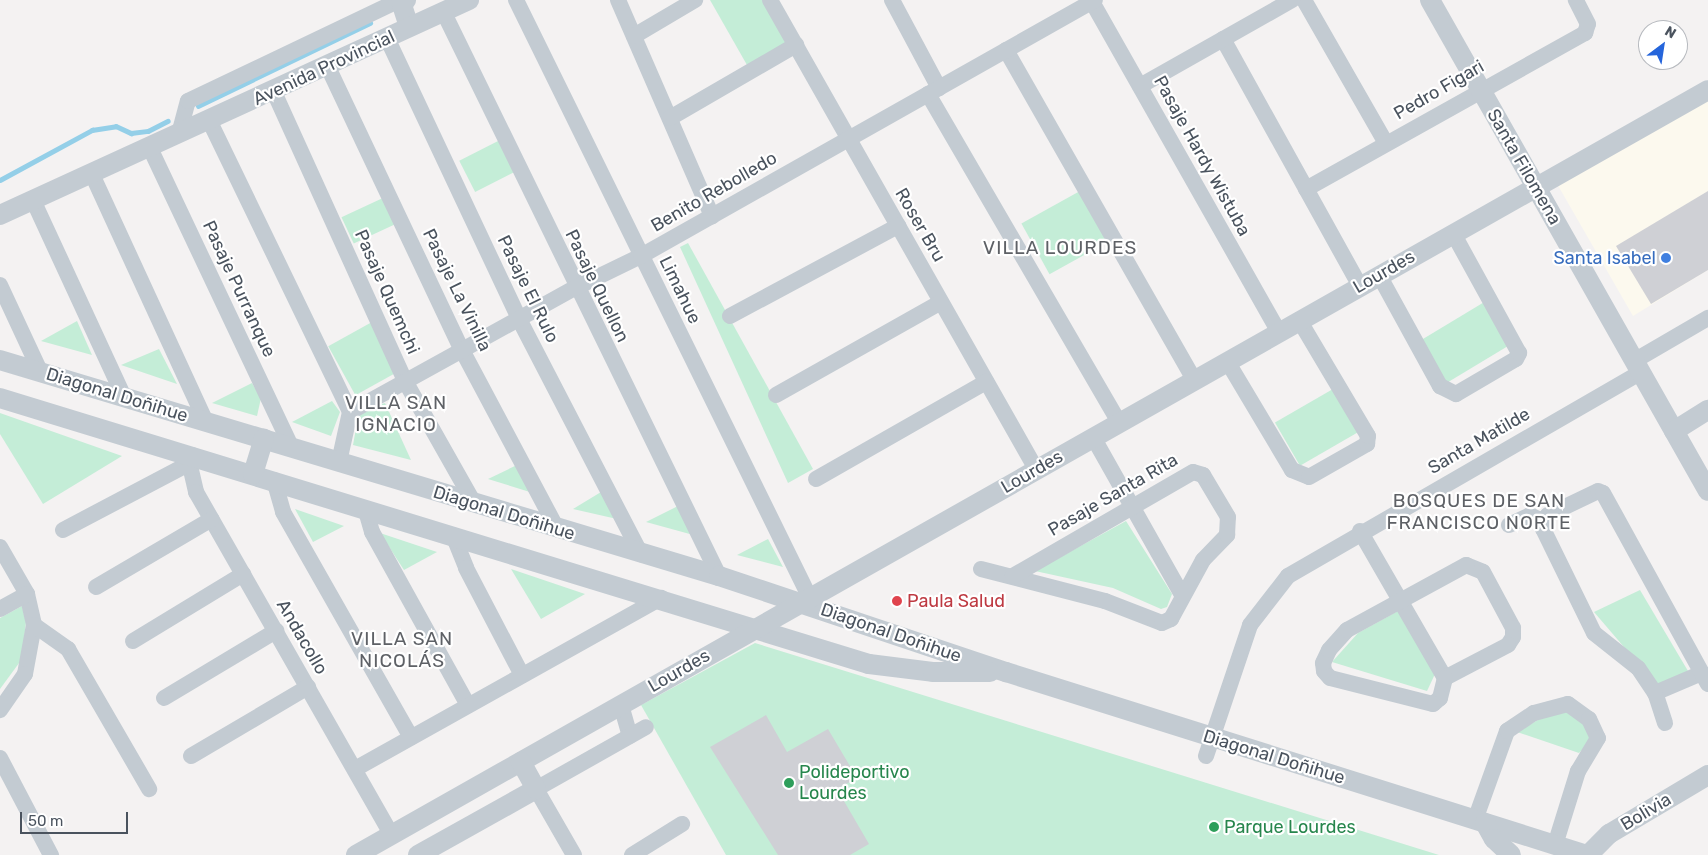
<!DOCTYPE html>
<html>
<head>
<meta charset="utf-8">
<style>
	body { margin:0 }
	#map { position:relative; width:1708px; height:855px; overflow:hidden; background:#f4f2f2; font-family:Rubik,sans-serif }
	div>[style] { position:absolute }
	.commercial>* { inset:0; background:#fcf9ee }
	.green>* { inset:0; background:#c4edd7; transform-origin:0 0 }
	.stream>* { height:4.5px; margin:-2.25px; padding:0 2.25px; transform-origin:2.25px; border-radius:2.25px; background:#94cfe8 }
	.building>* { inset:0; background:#cfd0d5 }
	.minor>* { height:16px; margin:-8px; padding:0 8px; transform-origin:8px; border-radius:8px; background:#c3cbd2 }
	.tertiary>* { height:20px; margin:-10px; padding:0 10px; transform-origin:10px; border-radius:10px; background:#c3cbd2 }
	.dots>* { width:14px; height:14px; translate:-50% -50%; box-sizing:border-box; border:2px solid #fff; border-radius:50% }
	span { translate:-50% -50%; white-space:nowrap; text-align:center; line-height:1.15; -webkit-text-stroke:4.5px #fff; paint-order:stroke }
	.street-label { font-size:18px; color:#4a535e }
	.shop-label { font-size:18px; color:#366cbe }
	.right { translate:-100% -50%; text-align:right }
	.health-label { font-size:18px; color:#be3a42 }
	.left { translate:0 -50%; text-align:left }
	.leisure-label { font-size:18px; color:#27864d }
	.neighbourhood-label { font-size:19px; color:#5e6166; letter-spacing:1px }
	.north { position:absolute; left:1638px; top:20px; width:50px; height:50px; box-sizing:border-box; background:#fff; border:1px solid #b7babf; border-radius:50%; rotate:31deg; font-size:14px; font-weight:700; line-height:20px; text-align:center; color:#4a535e }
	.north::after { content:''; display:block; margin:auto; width:18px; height:22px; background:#2565db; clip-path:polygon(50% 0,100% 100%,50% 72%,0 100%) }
	.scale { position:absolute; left:20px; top:812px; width:108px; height:22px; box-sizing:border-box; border:2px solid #4a535e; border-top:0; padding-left:6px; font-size:15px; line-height:18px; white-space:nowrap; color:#4a535e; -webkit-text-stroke:4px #fff; paint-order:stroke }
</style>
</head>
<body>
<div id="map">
	<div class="commercial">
		<i style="clip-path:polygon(1708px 93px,1708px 270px,1633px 316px,1556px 182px)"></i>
	</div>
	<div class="green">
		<i style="clip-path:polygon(710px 0,762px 0,788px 43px,747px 65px)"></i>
		<i style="left:502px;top:139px;width:35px;height:48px;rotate:63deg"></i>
		<i style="left:1080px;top:191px;width:58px;height:67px;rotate:61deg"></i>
		<i style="left:385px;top:197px;width:29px;height:48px;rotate:65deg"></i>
		<i style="clip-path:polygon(688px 243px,813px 469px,788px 483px,680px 247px)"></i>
		<i style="left:1486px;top:301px;width:50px;height:76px;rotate:59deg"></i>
		<i style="clip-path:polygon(77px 321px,92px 355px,41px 341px)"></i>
		<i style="left:372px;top:322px;width:56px;height:50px;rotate:61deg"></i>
		<i style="clip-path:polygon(159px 349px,177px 384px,121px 365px)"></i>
		<i style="clip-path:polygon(252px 383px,261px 398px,257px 416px,212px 403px)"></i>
		<i style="left:1333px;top:389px;width:50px;height:67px;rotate:60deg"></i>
		<i style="clip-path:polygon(332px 401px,340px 412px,331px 436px,292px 422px)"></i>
		<i style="clip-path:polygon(385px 403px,411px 460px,353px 445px,359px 412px)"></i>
		<i style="clip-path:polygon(0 413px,122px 456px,43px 504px,0 434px)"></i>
		<i style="clip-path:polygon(517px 465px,533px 493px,488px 479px)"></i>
		<i style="clip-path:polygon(601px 492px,617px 519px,573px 509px)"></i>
		<i style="clip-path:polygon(680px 505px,697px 536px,646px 522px)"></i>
		<i style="clip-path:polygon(295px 509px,344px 526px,313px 542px)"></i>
		<i style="clip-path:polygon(1126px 521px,1172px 594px,1167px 607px,1161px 609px,1113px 588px,1035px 571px)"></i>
		<i style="clip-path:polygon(380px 533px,437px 552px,404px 570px)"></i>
		<i style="clip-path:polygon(768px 539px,783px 567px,737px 555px)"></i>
		<i style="clip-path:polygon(511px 569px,585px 594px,541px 619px)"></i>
		<i style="clip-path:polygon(1640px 590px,1688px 671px,1659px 688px,1594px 612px)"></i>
		<i style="clip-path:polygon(22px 606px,26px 622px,22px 659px,0 689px,0 618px)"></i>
		<i style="clip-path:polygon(1398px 611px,1435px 674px,1427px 691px,1332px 662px,1358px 633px)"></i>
		<i style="clip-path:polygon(755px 643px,1439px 855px,726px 855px,641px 705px)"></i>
		<i style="clip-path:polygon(1562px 706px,1587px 722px,1591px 741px,1579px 753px,1517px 732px)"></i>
	</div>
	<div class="stream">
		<i style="left:198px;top:106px;width:191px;rotate:-25.8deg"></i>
		<i style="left:0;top:180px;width:105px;rotate:-28.5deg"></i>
		<i style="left:92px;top:130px;width:24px;rotate:-9deg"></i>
		<i style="left:116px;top:126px;width:17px;rotate:25deg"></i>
		<i style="left:131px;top:133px;width:17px;rotate:-7deg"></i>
		<i style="left:148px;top:131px;width:22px;rotate:-27deg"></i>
	</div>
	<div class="building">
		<i style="clip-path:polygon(1708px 191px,1708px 270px,1651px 304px,1616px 246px)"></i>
		<i style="clip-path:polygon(766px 715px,787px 752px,828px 729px,857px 778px,837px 789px,869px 844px,850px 855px,778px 855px,710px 747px)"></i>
	</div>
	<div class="minor">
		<i style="left:516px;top:0;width:666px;rotate:63.82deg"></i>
		<i style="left:618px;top:0;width:236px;rotate:66.5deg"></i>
		<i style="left:770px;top:0;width:539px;rotate:60.44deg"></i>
		<i style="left:892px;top:0;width:100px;rotate:61.9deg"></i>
		<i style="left:1091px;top:0;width:382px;rotate:60.5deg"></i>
		<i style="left:1304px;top:0;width:165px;rotate:60.2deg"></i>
		<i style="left:443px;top:11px;width:629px;rotate:63.96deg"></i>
		<i style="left:634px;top:36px;width:71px;rotate:-30.5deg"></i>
		<i style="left:387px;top:38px;width:310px;rotate:64.8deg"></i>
		<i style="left:519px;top:319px;width:265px;rotate:62.6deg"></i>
		<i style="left:1223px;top:39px;width:282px;rotate:61deg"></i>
		<i style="left:1006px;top:50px;width:380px;rotate:60.3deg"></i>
		<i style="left:327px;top:65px;width:315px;rotate:64.7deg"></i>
		<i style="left:462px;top:350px;width:203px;rotate:62deg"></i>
		<i style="left:1140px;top:86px;width:175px;rotate:-29.5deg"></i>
		<i style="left:274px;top:92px;width:317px;rotate:65.6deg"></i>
		<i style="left:405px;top:381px;width:140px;rotate:60.5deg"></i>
		<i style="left:928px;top:94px;width:380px;rotate:59.8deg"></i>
		<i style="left:670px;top:118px;width:146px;rotate:-30.1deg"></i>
		<i style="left:210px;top:122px;width:322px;rotate:64.2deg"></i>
		<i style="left:179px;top:134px;width:34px;rotate:-75deg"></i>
		<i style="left:188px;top:101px;width:235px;rotate:-25.5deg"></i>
		<i style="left:150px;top:148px;width:332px;rotate:64.7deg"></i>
		<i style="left:91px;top:172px;width:275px;rotate:65.3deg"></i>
		<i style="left:1306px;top:189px;width:320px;rotate:-29.2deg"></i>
		<i style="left:1585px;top:33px;width:9px;rotate:-72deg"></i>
		<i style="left:1588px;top:24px;width:27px;rotate:-117deg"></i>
		<i style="left:33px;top:200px;width:217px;rotate:65.2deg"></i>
		<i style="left:1379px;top:275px;width:127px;rotate:61.2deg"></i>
		<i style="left:1440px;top:386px;width:18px;rotate:27deg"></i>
		<i style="left:1456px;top:394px;width:69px;rotate:-30.3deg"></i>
		<i style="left:1516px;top:359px;width:7px;rotate:-63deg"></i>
		<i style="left:1519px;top:353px;width:137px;rotate:-118.8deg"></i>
		<i style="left:0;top:285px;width:95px;rotate:65.1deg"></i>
		<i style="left:730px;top:316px;width:191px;rotate:-28.2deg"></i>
		<i style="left:1227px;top:361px;width:127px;rotate:59.2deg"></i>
		<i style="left:1292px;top:470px;width:18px;rotate:22deg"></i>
		<i style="left:1309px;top:477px;width:67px;rotate:-29.6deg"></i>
		<i style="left:1367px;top:444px;width:8px;rotate:-83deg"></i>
		<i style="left:1368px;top:436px;width:135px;rotate:-120.7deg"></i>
		<i style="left:1634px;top:361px;width:86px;rotate:-30.2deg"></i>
		<i style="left:776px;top:395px;width:189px;rotate:-29.4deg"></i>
		<i style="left:350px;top:412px;width:257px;rotate:-28.9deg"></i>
		<i style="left:575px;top:288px;width:73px;rotate:-25.9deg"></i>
		<i style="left:641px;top:256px;width:521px;rotate:-29.42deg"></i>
		<i style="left:1093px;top:437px;width:181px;rotate:60.6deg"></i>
		<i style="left:192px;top:455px;width:15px;rotate:94deg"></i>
		<i style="left:191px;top:470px;width:23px;rotate:77deg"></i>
		<i style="left:196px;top:492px;width:395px;rotate:60.3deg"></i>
		<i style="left:339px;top:462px;width:51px;rotate:-77.6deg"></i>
		<i style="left:816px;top:479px;width:196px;rotate:-29.7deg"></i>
		<i style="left:274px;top:480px;width:33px;rotate:74deg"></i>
		<i style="left:283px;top:512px;width:259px;rotate:60.4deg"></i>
		<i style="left:366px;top:511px;width:22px;rotate:74deg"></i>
		<i style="left:372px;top:532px;width:198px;rotate:61deg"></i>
		<i style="left:1509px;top:525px;width:23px;rotate:-25deg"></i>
		<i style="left:1530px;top:515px;width:13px;rotate:27deg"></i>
		<i style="left:63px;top:530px;width:144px;rotate:-27.8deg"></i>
		<i style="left:1360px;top:531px;width:170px;rotate:60deg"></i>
		<i style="left:453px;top:535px;width:35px;rotate:68deg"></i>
		<i style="left:466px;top:568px;width:121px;rotate:62.4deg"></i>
		<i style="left:0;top:547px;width:54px;rotate:60.1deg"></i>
		<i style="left:27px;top:594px;width:32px;rotate:77deg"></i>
		<i style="left:34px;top:625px;width:50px;rotate:100.4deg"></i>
		<i style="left:25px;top:674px;width:44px;rotate:124.8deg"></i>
		<i style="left:1466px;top:565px;width:18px;rotate:22deg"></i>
		<i style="left:1483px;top:572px;width:64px;rotate:61.8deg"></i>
		<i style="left:1513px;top:628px;width:9px;rotate:90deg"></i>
		<i style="left:1513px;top:637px;width:9px;rotate:122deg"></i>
		<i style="left:1508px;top:645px;width:71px;rotate:152.4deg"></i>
		<i style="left:1445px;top:678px;width:21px;rotate:104deg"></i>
		<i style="left:1440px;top:698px;width:9px;rotate:139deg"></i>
		<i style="left:1433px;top:704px;width:106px;rotate:-165.8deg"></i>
		<i style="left:1330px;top:678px;width:9px;rotate:-131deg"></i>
		<i style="left:1324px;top:671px;width:8px;rotate:-97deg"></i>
		<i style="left:1323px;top:663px;width:14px;rotate:-65deg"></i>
		<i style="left:1329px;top:650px;width:27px;rotate:-48deg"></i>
		<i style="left:1347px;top:630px;width:136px;rotate:-28.6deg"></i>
		<i style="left:981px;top:569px;width:128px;rotate:14.5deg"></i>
		<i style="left:1105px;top:601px;width:61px;rotate:21.1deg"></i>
		<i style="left:1162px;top:623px;width:10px;rotate:-24deg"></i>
		<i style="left:1171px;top:619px;width:67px;rotate:-61.5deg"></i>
		<i style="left:1203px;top:560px;width:35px;rotate:-46deg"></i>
		<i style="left:1227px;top:535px;width:18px;rotate:-87deg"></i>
		<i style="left:1228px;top:517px;width:49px;rotate:-120.8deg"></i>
		<i style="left:1203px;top:475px;width:10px;rotate:-163deg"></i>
		<i style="left:1193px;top:472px;width:208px;rotate:150deg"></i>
		<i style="left:96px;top:587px;width:134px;rotate:-30.4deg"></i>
		<i style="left:0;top:609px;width:31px;rotate:-29deg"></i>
		<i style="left:34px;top:625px;width:42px;rotate:35.2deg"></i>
		<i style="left:68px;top:649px;width:162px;rotate:59.9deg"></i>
		<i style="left:133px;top:641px;width:129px;rotate:-31.3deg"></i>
		<i style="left:1655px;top:693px;width:51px;rotate:-23.1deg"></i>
		<i style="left:164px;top:698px;width:131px;rotate:-30.9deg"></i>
		<i style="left:621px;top:705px;width:32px;rotate:74deg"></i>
		<i style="left:1665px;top:723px;width:32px;rotate:-108deg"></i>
		<i style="left:1655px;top:693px;width:30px;rotate:-124deg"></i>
		<i style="left:1638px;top:668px;width:56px;rotate:-141.5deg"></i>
		<i style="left:1594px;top:633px;width:116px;rotate:-116.1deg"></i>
		<i style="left:1543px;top:529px;width:8px;rotate:-97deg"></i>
		<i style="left:1542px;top:521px;width:8px;rotate:-45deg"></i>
		<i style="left:1548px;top:515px;width:55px;rotate:-25.6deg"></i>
		<i style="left:1598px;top:491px;width:5px;rotate:22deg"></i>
		<i style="left:1603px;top:493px;width:218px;rotate:61.2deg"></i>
		<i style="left:191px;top:756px;width:136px;rotate:-30.5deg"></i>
		<i style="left:1206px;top:756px;width:138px;rotate:-71.4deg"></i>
		<i style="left:1250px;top:625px;width:62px;rotate:-52.2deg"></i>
		<i style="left:1288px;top:576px;width:408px;rotate:-30deg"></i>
		<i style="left:0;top:758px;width:110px;rotate:62.3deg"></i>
		<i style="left:355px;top:769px;width:351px;rotate:-29.2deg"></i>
		<i style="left:1475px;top:820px;width:95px;rotate:-70.2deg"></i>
		<i style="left:1507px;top:731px;width:32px;rotate:-34deg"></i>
		<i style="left:1534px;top:713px;width:35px;rotate:-15deg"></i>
		<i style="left:1568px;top:704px;width:26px;rotate:36deg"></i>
		<i style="left:1589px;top:719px;width:21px;rotate:65deg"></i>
		<i style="left:1598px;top:738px;width:39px;rotate:121deg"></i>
		<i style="left:1578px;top:771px;width:77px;rotate:107.3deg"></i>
		<i style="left:574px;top:855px;width:76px;rotate:-119.9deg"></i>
		<i style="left:536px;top:789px;width:126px;rotate:-29.4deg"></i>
		<i style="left:632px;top:855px;width:59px;rotate:-31.8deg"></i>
	</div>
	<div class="tertiary">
		<i style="left:406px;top:0;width:5px;rotate:158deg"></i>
		<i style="left:401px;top:2px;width:26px;rotate:72deg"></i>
		<i style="left:1430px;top:0;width:564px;rotate:60.48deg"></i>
		<i style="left:0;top:215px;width:516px;rotate:-24.63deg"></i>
		<i style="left:0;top:360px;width:751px;rotate:16.72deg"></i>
		<i style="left:719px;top:576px;width:303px;rotate:18.5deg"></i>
		<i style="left:1006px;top:672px;width:609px;rotate:17.48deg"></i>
		<i style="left:0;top:398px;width:909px;rotate:17.02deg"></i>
		<i style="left:869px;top:664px;width:64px;rotate:7.1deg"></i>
		<i style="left:933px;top:672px;width:57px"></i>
		<i style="left:1674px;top:431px;width:40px;rotate:-32deg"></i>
		<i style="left:253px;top:474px;width:37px;rotate:-73deg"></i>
		<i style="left:1485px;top:823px;width:18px;rotate:61deg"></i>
		<i style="left:1494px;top:839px;width:23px;rotate:43deg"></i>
		<i style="left:356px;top:855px;width:1553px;rotate:-29.5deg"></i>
		<i style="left:418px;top:855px;width:135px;rotate:-29.2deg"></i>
		<i style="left:536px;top:789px;width:31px;rotate:-119deg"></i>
		<i style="left:1588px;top:855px;width:30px;rotate:-45deg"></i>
		<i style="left:1609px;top:834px;width:115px;rotate:-30.8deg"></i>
	</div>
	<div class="dots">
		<i style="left:1666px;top:258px;background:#3f7fe0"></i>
		<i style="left:897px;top:601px;background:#e0444e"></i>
		<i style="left:789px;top:783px;background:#2e9e5b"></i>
		<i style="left:1214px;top:827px;background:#2e9e5b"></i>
	</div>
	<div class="street-label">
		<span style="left:324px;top:68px;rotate:-25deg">Avenida Provincial</span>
		<span style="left:1439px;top:90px;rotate:-30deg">Pedro Figari</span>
		<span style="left:1202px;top:156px;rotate:61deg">Pasaje Hardy Wistuba</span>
		<span style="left:1524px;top:167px;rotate:60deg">Santa Filomena</span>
		<span style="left:714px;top:192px;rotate:-30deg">Benito Rebolledo</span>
		<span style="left:920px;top:225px;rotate:60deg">Roser Bru</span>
		<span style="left:1384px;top:272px;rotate:-30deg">Lourdes</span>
		<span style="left:597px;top:286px;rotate:64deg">Pasaje Quellon</span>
		<span style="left:239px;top:289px;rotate:65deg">Pasaje Purranque</span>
		<span style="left:528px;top:289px;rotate:64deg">Pasaje El Rulo</span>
		<span style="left:457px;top:290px;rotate:64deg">Pasaje La Vinilla</span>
		<span style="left:680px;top:290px;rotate:64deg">Limahue</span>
		<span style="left:387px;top:292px;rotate:66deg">Pasaje Quemchi</span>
		<span style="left:117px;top:395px;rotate:17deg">Diagonal Doñihue</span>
		<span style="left:1479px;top:441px;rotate:-30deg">Santa Matilde</span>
		<span style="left:1032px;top:472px;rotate:-30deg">Lourdes</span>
		<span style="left:1113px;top:495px;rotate:-30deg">Pasaje Santa Rita</span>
		<span style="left:504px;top:513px;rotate:17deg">Diagonal Doñihue</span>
		<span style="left:891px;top:633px;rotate:19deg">Diagonal Doñihue</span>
		<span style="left:302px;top:637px;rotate:60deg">Andacollo</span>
		<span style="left:679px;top:671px;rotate:-30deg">Lourdes</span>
		<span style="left:1274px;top:757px;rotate:17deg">Diagonal Doñihue</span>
		<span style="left:1646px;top:812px;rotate:-31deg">Bolivia</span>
	</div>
	<div class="shop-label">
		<span class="right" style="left:1656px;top:258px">Santa Isabel</span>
	</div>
	<div class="health-label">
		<span class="left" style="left:907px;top:601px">Paula Salud</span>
	</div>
	<div class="leisure-label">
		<span class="left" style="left:799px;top:783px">Polideportivo<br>Lourdes</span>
		<span class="left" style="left:1224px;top:827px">Parque Lourdes</span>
	</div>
	<div class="neighbourhood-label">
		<span style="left:1060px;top:248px">VILLA LOURDES</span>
		<span style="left:396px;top:414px">VILLA SAN<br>IGNACIO</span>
		<span style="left:1479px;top:512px">BOSQUES DE SAN<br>FRANCISCO NORTE</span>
		<span style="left:402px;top:650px">VILLA SAN<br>NICOLÁS</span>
	</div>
	<div class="north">N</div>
	<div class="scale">50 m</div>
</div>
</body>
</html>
